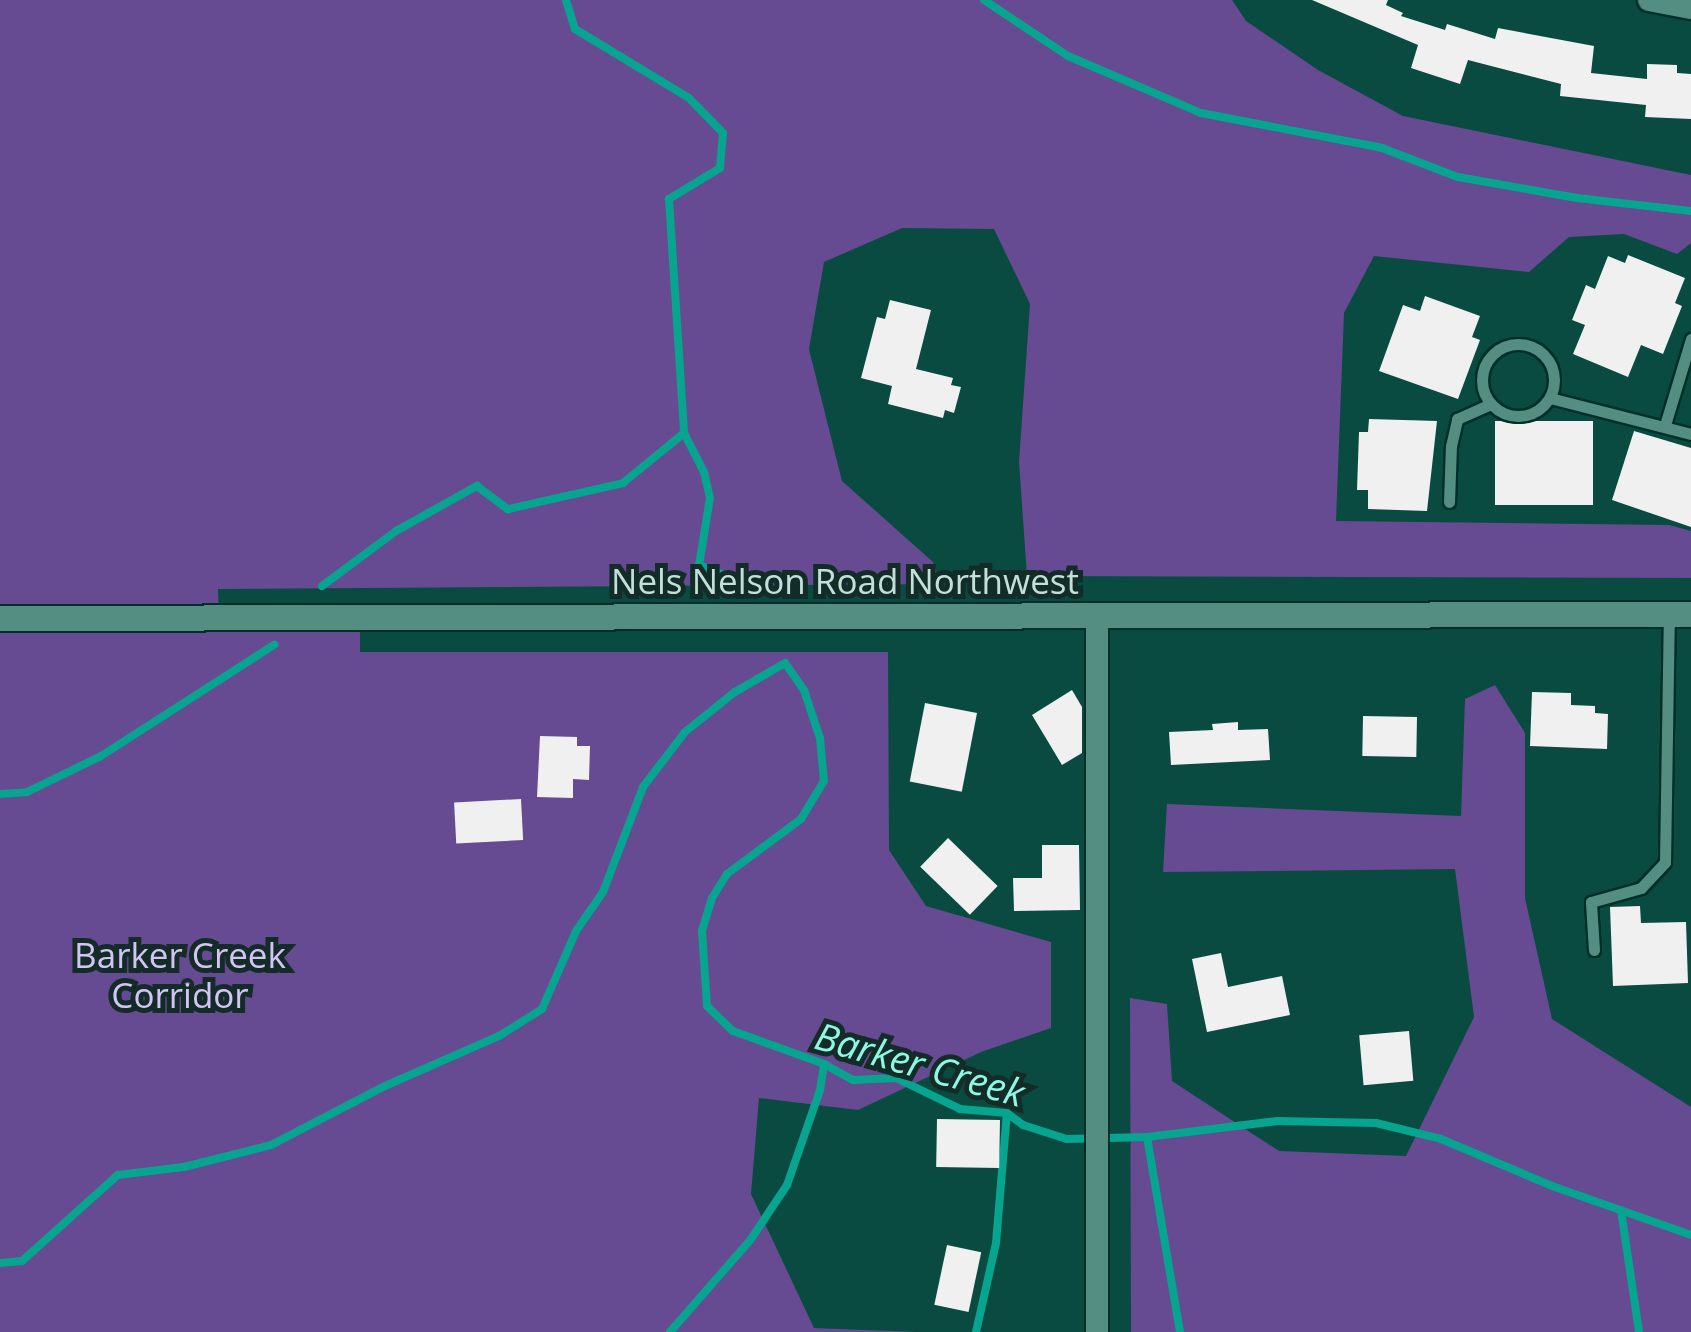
<!DOCTYPE html>
<html>
<head>
<meta charset="utf-8">
<style>
	body { margin:0 }
	#map { position:relative; width:1691px; height:1332px; overflow:hidden; background:#094b41; font-family:"Open Sans",sans-serif }
	div>[style] { position:absolute }
	.green>* { inset:0; background:#664a92 }
	.stream>* { height:8px; margin:-4px; padding:0 4px; transform-origin:4px; border-radius:4px; background:#07a48f }
	.building>* { inset:0; background:#f0f0f0; transform-origin:0 0 }
	.roads { filter:drop-shadow(2px 0 #002f28) drop-shadow(-2px 0 #002f28) drop-shadow(0 2px #002f28) drop-shadow(0 -2px #002f28) }
	.lane>* { height:11px; margin:-5.5px; padding:0 5.5px; transform-origin:5.5px; border-radius:5.5px; background:#548e82 }
	.lane>.ring { margin:-5.5px; padding:0; box-sizing:content-box; background:none; border:11px solid #548e82; border-radius:50% }
	.street>* { height:22px; margin:-11px; padding:0 11px; transform-origin:11px; border-radius:11px; background:#548e82 }
	.secondary>* { height:25px; margin:-12.5px; padding:0 12.5px; transform-origin:12.5px; border-radius:12.5px; background:#548e82 }
	span { translate:-50% -50%; white-space:nowrap; text-align:center; line-height:1.15; -webkit-text-stroke:10px #142c27; paint-order:stroke }
	.street-label { font-size:35px; color:#c2dfd8 }
	.park-label { font-size:35px; color:#d3c4f5 }
	.water-label { font-size:38px; color:#8df8e3; font-style:italic }
</style>
</head>
<body>
<div id="map">
	<div class="green">
		<i style="clip-path:polygon(0 0,1232px 0,1246px 21px,1318px 70px,1403px 116px,1691px 175px,1691px 243px,1677px 254px,1624px 234px,1569px 237px,1529px 272px,1374px 256px,1344px 313px,1336px 521px,1669px 525px,1691px 531px,1691px 578px,1027px 576px,1019px 462px,1030px 304px,994px 229px,902px 228px,824px 262px,809px 349px,842px 481px,933px 562px,940px 584px,218px 589px,219px 617px,360px 615px,360px 652px,888px 652px,889px 850px,926px 906px,1051px 942px,1051px 1028px,981px 1052px,858px 1110px,759px 1098px,751px 1194px,814px 1328px,916px 1332px,0 1332px)"></i>
		<i style="clip-path:polygon(1495px 685px,1525px 733px,1525px 898px,1552px 1019px,1691px 1107px,1691px 1332px,1131px 1332px,1130px 998px,1167px 1004px,1172px 1081px,1279px 1151px,1406px 1156px,1474px 1017px,1455px 869px,1163px 872px,1167px 804px,1461px 816px,1465px 699px)"></i>
	</div>
	<div class="stream">
		<i style="left:566px;top:0;width:30px;rotate:73deg"></i>
		<i style="left:575px;top:29px;width:133px;rotate:31.2deg"></i>
		<i style="left:689px;top:98px;width:49px;rotate:45.8deg"></i>
		<i style="left:723px;top:133px;width:35px;rotate:95deg"></i>
		<i style="left:720px;top:168px;width:60px;rotate:148.7deg"></i>
		<i style="left:669px;top:199px;width:234px;rotate:86.3deg"></i>
		<i style="left:684px;top:433px;width:44px;rotate:62.9deg"></i>
		<i style="left:704px;top:472px;width:27px;rotate:77deg"></i>
		<i style="left:710px;top:498px;width:68px;rotate:99.3deg"></i>
		<i style="left:699px;top:565px;width:32px;rotate:22deg"></i>
		<i style="left:984px;top:0;width:101px;rotate:33.7deg"></i>
		<i style="left:1068px;top:56px;width:145px;rotate:23.2deg"></i>
		<i style="left:1201px;top:113px;width:184px;rotate:10.9deg"></i>
		<i style="left:1382px;top:148px;width:81px;rotate:20.9deg"></i>
		<i style="left:1458px;top:177px;width:121px;rotate:10deg"></i>
		<i style="left:1577px;top:198px;width:115px;rotate:6.5deg"></i>
		<i style="left:322px;top:586px;width:92px;rotate:-36.6deg"></i>
		<i style="left:396px;top:531px;width:93px;rotate:-29.1deg"></i>
		<i style="left:477px;top:486px;width:39px;rotate:37deg"></i>
		<i style="left:508px;top:509px;width:118px;rotate:-12.7deg"></i>
		<i style="left:623px;top:483px;width:79px;rotate:-39.3deg"></i>
		<i style="left:0;top:794px;width:27px;rotate:-4deg"></i>
		<i style="left:27px;top:792px;width:82px;rotate:-25.9deg"></i>
		<i style="left:101px;top:756px;width:206px;rotate:-32.7deg"></i>
		<i style="left:1147px;top:1137px;width:198px;rotate:80.4deg"></i>
		<i style="left:1621px;top:1210px;width:123px;rotate:81.6deg"></i>
		<i style="left:0;top:1263px;width:22px;rotate:-5deg"></i>
		<i style="left:22px;top:1261px;width:129px;rotate:-41.9deg"></i>
		<i style="left:118px;top:1175px;width:66px;rotate:-6.9deg"></i>
		<i style="left:184px;top:1167px;width:90px;rotate:-14.2deg"></i>
		<i style="left:271px;top:1145px;width:128px;rotate:-27.4deg"></i>
		<i style="left:385px;top:1086px;width:124px;rotate:-23.7deg"></i>
		<i style="left:499px;top:1036px;width:51px;rotate:-32.1deg"></i>
		<i style="left:542px;top:1009px;width:85px;rotate:-66.4deg"></i>
		<i style="left:576px;top:931px;width:47px;rotate:-55.3deg"></i>
		<i style="left:603px;top:892px;width:112px;rotate:-69.1deg"></i>
		<i style="left:643px;top:787px;width:69px;rotate:-52.6deg"></i>
		<i style="left:685px;top:732px;width:64px;rotate:-38.7deg"></i>
		<i style="left:735px;top:692px;width:58px;rotate:-30.1deg"></i>
		<i style="left:785px;top:663px;width:33px;rotate:55deg"></i>
		<i style="left:804px;top:690px;width:51px;rotate:71.6deg"></i>
		<i style="left:820px;top:738px;width:43px;rotate:84.7deg"></i>
		<i style="left:824px;top:781px;width:44px;rotate:121.2deg"></i>
		<i style="left:801px;top:819px;width:92px;rotate:143.4deg"></i>
		<i style="left:727px;top:874px;width:28px;rotate:122deg"></i>
		<i style="left:712px;top:898px;width:34px;rotate:107deg"></i>
		<i style="left:702px;top:931px;width:75px;rotate:86.2deg"></i>
		<i style="left:707px;top:1006px;width:36px;rotate:44deg"></i>
		<i style="left:733px;top:1031px;width:97px;rotate:19.9deg"></i>
		<i style="left:824px;top:1064px;width:33px;rotate:29deg"></i>
		<i style="left:853px;top:1080px;width:43px;rotate:-2.7deg"></i>
		<i style="left:896px;top:1078px;width:71px;rotate:25.8deg"></i>
		<i style="left:960px;top:1109px;width:47px;rotate:4.9deg"></i>
		<i style="left:1007px;top:1113px;width:20px;rotate:37deg"></i>
		<i style="left:1023px;top:1125px;width:46px;rotate:17.7deg"></i>
		<i style="left:1067px;top:1139px;width:80px;rotate:-1.4deg"></i>
		<i style="left:1147px;top:1137px;width:132px;rotate:-7deg"></i>
		<i style="left:1278px;top:1121px;width:98px;rotate:1.2deg"></i>
		<i style="left:1376px;top:1123px;width:67px;rotate:13.8deg"></i>
		<i style="left:1441px;top:1139px;width:121px;rotate:22.9deg"></i>
		<i style="left:1552px;top:1186px;width:147px;rotate:19.4deg"></i>
		<i style="left:670px;top:1332px;width:123px;rotate:-48.9deg"></i>
		<i style="left:751px;top:1239px;width:65px;rotate:-56.3deg"></i>
		<i style="left:787px;top:1185px;width:101px;rotate:-70.8deg"></i>
		<i style="left:820px;top:1090px;width:26px;rotate:-81deg"></i>
		<i style="left:976px;top:1332px;width:91px;rotate:-77.3deg"></i>
		<i style="left:996px;top:1243px;width:130px;rotate:-85.2deg"></i>
	</div>
	<div class="building">
		<i style="clip-path:polygon(1312px 0,1388px 0,1386px 5px,1403px 13px,1401px 16px,1445px 30px,1447px 24px,1495px 39px,1498px 28px,1594px 46px,1591px 73px,1647px 79px,1647px 64px,1677px 65px,1677px 73px,1691px 74px,1691px 119px,1645px 117px,1646px 105px,1560px 96px,1561px 84px,1468px 60px,1460px 84px,1411px 68px,1418px 45px)"></i>
		<i style="clip-path:polygon(1628px 255px,1685px 278px,1675px 303px,1682px 306px,1663px 354px,1641px 345px,1628px 377px,1573px 354px,1585px 325px,1572px 320px,1586px 285px,1595px 289px,1608px 256px,1625px 263px)"></i>
		<i style="clip-path:polygon(1425px 296px,1480px 316px,1472px 337px,1480px 340px,1458px 399px,1379px 371px,1403px 305px,1420px 311px)"></i>
		<i style="clip-path:polygon(890px 300px,931px 310px,916px 369px,953px 378px,951px 385px,961px 387px,954px 413px,945px 410px,943px 418px,888px 404px,892px 386px,861px 378px,877px 317px,885px 319px)"></i>
		<i style="clip-path:polygon(1369px 419px,1437px 421px,1427px 511px,1368px 509px,1368px 490px,1357px 490px,1359px 432px,1368px 432px)"></i>
		<i style="left:1593px;top:421px;width:84px;height:98px;rotate:90deg"></i>
		<i style="clip-path:polygon(1634px 431px,1691px 448px,1691px 527px,1612px 500px)"></i>
		<i style="clip-path:polygon(1072px 690px,1082px 707px,1082px 753px,1062px 765px,1032px 715px)"></i>
		<i style="clip-path:polygon(1532px 692px,1571px 693px,1571px 705px,1595px 706px,1595px 713px,1608px 714px,1607px 749px,1530px 746px)"></i>
		<i style="left:925px;top:703px;width:53px;height:80px;rotate:11deg"></i>
		<i style="left:1363px;top:716px;width:54px;height:40px;rotate:1deg"></i>
		<i style="clip-path:polygon(1238px 722px,1238px 730px,1268px 729px,1270px 760px,1171px 765px,1169px 732px,1213px 730px,1212px 724px)"></i>
		<i style="clip-path:polygon(540px 736px,577px 737px,577px 746px,590px 746px,589px 780px,573px 779px,573px 798px,537px 797px)"></i>
		<i style="left:521px;top:799px;width:41px;height:67px;rotate:87deg"></i>
		<i style="left:948px;top:838px;width:69px;height:40px;rotate:44deg"></i>
		<i style="clip-path:polygon(1042px 845px,1079px 845px,1080px 910px,1014px 911px,1013px 878px,1042px 878px)"></i>
		<i style="clip-path:polygon(1640px 906px,1641px 923px,1686px 922px,1688px 983px,1613px 986px,1610px 907px)"></i>
		<i style="clip-path:polygon(1221px 953px,1228px 987px,1282px 976px,1290px 1015px,1207px 1032px,1192px 959px)"></i>
		<i style="left:1409px;top:1031px;width:50px;height:50px;rotate:85deg"></i>
		<i style="left:937px;top:1119px;width:63px;height:48px;rotate:1deg"></i>
		<i style="left:947px;top:1245px;width:35px;height:61px;rotate:12deg"></i>
	</div>
	<div class="roads">
		<div class="lane">
			<i class="ring" style="left:1482px;top:344px;width:61px;height:61px"></i>
			<i style="left:1550px;top:398px;width:146px;rotate:14.3deg"></i>
			<i style="left:1665px;top:425px;width:90px;rotate:-73.2deg"></i>
			<i style="left:1449px;top:502px;width:56px;rotate:-88deg"></i>
			<i style="left:1451px;top:446px;width:28px;rotate:-77deg"></i>
			<i style="left:1457px;top:419px;width:36px;rotate:-24deg"></i>
			<i style="left:1594px;top:950px;width:48px;rotate:-93.6deg"></i>
			<i style="left:1591px;top:902px;width:52px;rotate:-15.6deg"></i>
			<i style="left:1641px;top:888px;width:35px;rotate:-47deg"></i>
			<i style="left:1665px;top:862px;width:248px;rotate:-89.1deg"></i>
		</div>
		<div class="street">
			<i style="left:1649px;top:0;width:43px;rotate:10.8deg"></i>
			<i style="left:1097px;top:615px;width:717px;rotate:90deg"></i>
		</div>
		<div class="secondary">
			<i style="left:0;top:618px;width:1691px;rotate:-0.14deg"></i>
		</div>
	</div>
	<div class="street-label">
		<span style="left:845px;top:581px">Nels Nelson Road Northwest</span>
	</div>
	<div class="park-label">
		<span style="left:180px;top:975px">Barker Creek<br>Corridor</span>
	</div>
	<div class="water-label">
		<span style="left:920px;top:1064px;rotate:16deg">Barker Creek</span>
	</div>
</div>
</body>
</html>
